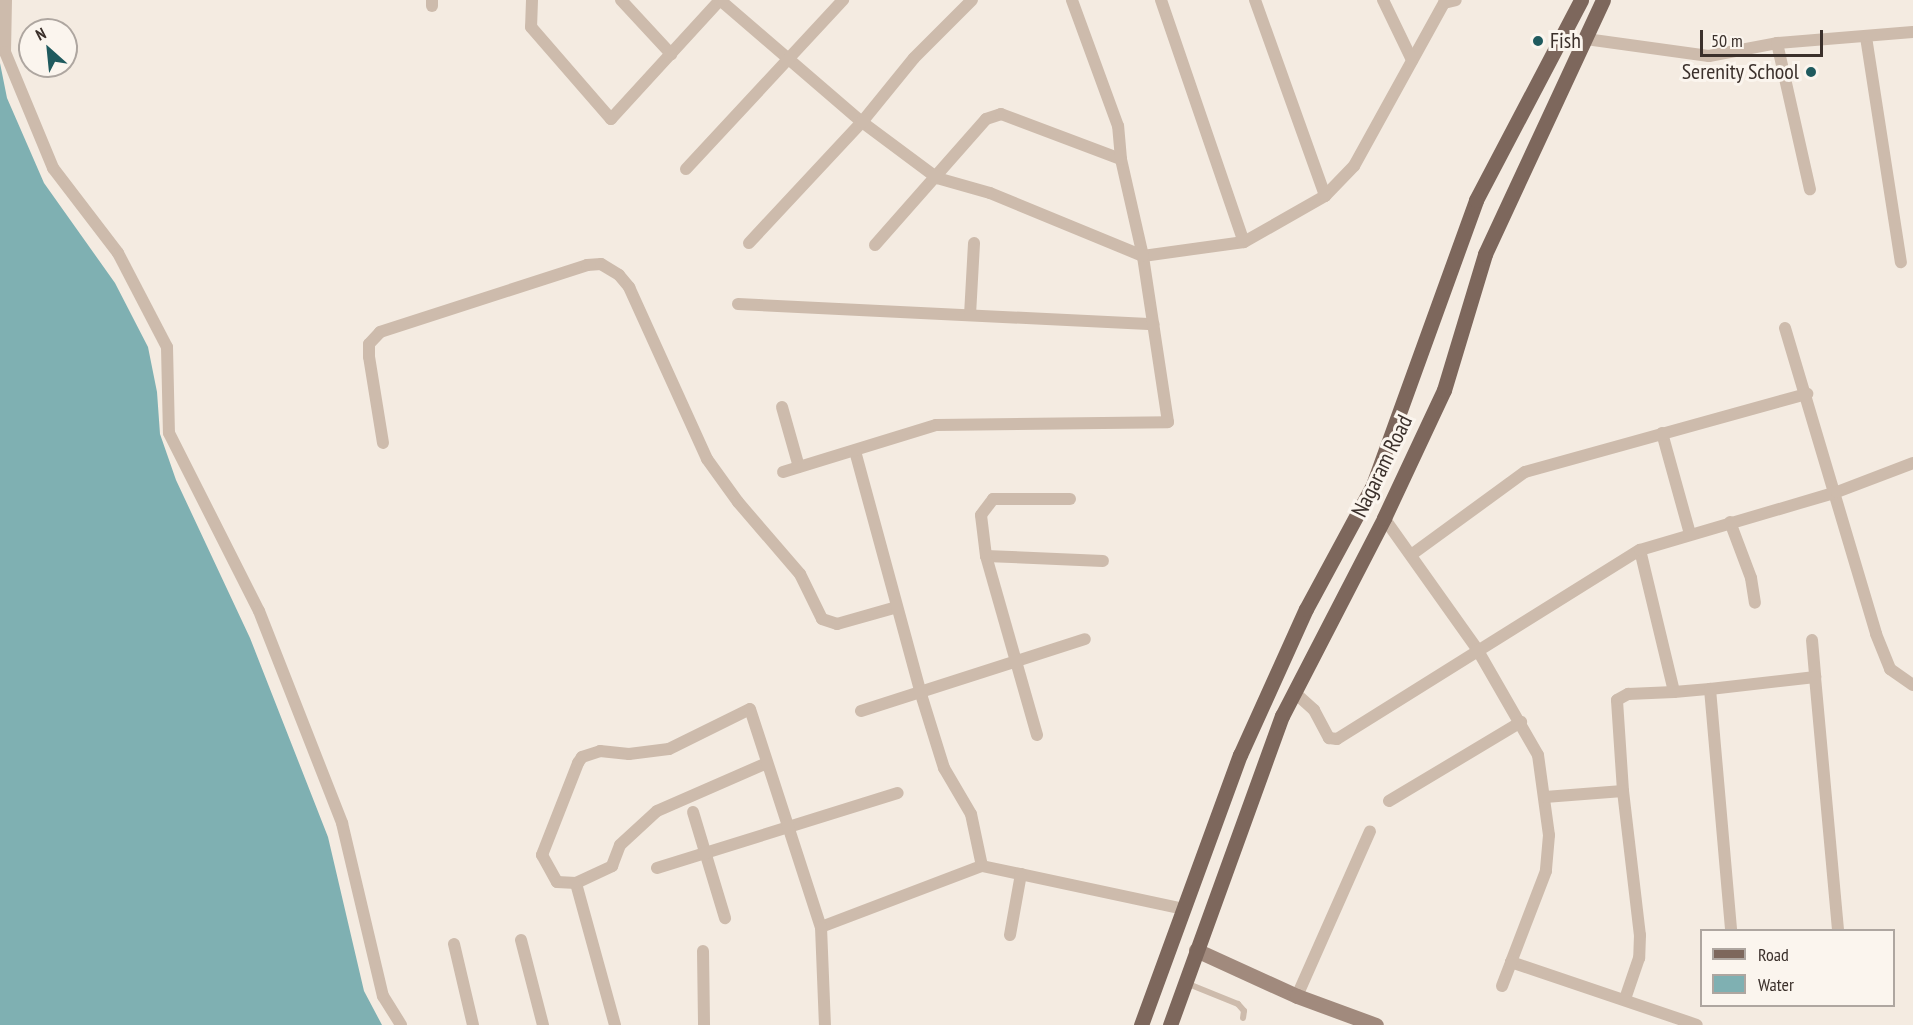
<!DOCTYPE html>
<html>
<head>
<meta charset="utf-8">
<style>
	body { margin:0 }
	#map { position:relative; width:1913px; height:1025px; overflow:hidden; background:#f4ebe1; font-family:"PT Sans Narrow",sans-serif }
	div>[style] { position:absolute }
	.water>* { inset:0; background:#7fb0b2 }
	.lane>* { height:6px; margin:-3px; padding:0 3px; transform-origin:3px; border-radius:3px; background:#cdbbac }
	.street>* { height:12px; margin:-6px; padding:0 6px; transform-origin:6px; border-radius:6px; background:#cdbbac }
	.secondary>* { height:15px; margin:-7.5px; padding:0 7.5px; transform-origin:7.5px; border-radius:7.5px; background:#a18a7d }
	.primary>* { height:15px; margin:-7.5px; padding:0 7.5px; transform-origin:7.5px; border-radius:7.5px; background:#7d675c }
	.dots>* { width:16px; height:16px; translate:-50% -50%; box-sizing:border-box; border:3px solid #fbf5ee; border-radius:50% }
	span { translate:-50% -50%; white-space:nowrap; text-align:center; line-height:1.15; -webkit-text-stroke:6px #fbf5ee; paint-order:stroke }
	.poi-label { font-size:22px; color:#3b302b }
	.left { translate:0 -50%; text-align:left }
	.right { translate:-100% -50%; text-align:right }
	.street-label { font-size:22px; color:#3b302b }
	.legend { position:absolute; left:1700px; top:929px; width:195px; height:78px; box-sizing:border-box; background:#fbf5ee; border:2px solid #aea6a0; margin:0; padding:8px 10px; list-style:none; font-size:18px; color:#3b302b }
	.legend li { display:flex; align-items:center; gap:12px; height:30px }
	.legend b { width:30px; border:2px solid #aea6a0 }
	.north { position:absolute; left:18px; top:18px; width:60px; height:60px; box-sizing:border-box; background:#fbf5ee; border:2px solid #aea6a0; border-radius:50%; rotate:333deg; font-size:16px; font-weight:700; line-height:24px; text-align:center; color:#3b302b }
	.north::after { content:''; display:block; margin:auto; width:21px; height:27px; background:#1f5a5e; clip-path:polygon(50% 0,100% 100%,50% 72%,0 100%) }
	.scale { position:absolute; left:1700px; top:30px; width:123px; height:27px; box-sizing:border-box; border:3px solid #3b302b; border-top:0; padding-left:8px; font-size:18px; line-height:21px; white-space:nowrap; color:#3b302b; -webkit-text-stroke:4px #fbf5ee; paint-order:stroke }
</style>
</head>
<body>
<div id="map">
	<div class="water">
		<i style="clip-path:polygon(0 63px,7px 98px,44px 183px,115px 283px,148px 347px,157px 392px,160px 434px,176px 480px,250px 638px,328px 837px,364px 991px,382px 1025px,0 1025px)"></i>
	</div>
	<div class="lane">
		<i style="left:1186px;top:983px;width:56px;rotate:22deg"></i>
		<i style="left:1238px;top:1004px;width:9px;rotate:49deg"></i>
		<i style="left:1244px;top:1011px;width:7px;rotate:98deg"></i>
	</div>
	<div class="street">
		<i style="left:6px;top:0;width:52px;rotate:91.1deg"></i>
		<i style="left:5px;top:52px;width:126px;rotate:67.5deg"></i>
		<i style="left:53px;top:168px;width:107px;rotate:52.6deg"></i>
		<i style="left:118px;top:253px;width:106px;rotate:62.5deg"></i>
		<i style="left:167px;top:347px;width:86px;rotate:88.7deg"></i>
		<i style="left:169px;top:433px;width:199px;rotate:63.2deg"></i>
		<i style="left:259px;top:611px;width:228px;rotate:68.6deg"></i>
		<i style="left:342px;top:823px;width:178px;rotate:76.7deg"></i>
		<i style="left:383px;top:996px;width:34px;rotate:58deg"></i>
		<i style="left:532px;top:0;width:27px;rotate:92deg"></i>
		<i style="left:531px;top:27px;width:122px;rotate:49deg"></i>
		<i style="left:611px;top:119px;width:161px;rotate:-47.5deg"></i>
		<i style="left:621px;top:0;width:74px;rotate:47.2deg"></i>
		<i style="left:720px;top:0;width:187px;rotate:40.7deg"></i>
		<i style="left:862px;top:122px;width:94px;rotate:36.7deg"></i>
		<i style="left:937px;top:178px;width:55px;rotate:15.8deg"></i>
		<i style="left:990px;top:193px;width:165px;rotate:22.4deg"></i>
		<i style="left:1143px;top:256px;width:102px;rotate:-7.9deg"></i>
		<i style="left:1244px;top:242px;width:93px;rotate:-29.6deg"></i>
		<i style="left:1325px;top:196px;width:42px;rotate:-46deg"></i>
		<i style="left:1354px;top:166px;width:186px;rotate:-61.1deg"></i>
		<i style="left:1444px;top:3px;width:12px;rotate:-14deg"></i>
		<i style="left:1161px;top:0;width:256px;rotate:71.1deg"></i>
		<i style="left:1255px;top:0;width:208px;rotate:70.3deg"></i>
		<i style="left:1383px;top:0;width:67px;rotate:64.2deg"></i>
		<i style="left:432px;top:6px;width:6px;rotate:-90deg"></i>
		<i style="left:1866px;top:37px;width:228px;rotate:81.2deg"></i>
		<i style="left:1586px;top:39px;width:124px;rotate:7.9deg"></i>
		<i style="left:1709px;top:56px;width:69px;rotate:-10.8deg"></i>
		<i style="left:1777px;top:43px;width:136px;rotate:-4.6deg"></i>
		<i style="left:1777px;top:43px;width:150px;rotate:77.3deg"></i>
		<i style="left:686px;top:169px;width:231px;rotate:-47.1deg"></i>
		<i style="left:749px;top:243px;width:166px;rotate:-47deg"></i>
		<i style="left:862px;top:122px;width:82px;rotate:-50.9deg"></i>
		<i style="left:914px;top:58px;width:82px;rotate:-45deg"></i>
		<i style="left:875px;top:245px;width:168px;rotate:-48.6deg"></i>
		<i style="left:986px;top:119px;width:16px;rotate:-18deg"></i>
		<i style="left:1001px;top:114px;width:128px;rotate:20.6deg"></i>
		<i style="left:738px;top:304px;width:416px;rotate:2.8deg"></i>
		<i style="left:970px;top:315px;width:72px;rotate:-86.8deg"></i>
		<i style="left:1785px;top:328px;width:319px;rotate:73.4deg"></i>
		<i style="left:1876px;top:634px;width:38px;rotate:68deg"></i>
		<i style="left:1890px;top:669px;width:28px;rotate:35deg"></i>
		<i style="left:782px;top:407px;width:62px;rotate:74.2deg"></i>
		<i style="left:1662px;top:433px;width:105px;rotate:74.5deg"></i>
		<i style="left:383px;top:443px;width:87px;rotate:-99.2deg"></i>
		<i style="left:369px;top:357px;width:13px;rotate:-90deg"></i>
		<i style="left:369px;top:344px;width:16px;rotate:-47deg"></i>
		<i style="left:380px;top:332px;width:218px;rotate:-17.9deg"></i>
		<i style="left:587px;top:265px;width:14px;rotate:-4deg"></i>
		<i style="left:601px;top:264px;width:21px;rotate:31deg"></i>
		<i style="left:619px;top:275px;width:16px;rotate:50deg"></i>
		<i style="left:629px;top:287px;width:189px;rotate:65.6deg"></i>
		<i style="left:707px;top:459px;width:53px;rotate:54.2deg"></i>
		<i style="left:738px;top:502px;width:95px;rotate:49.3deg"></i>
		<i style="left:800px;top:574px;width:50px;rotate:63.9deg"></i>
		<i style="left:822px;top:619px;width:16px;rotate:18deg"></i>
		<i style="left:837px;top:624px;width:62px;rotate:-15.8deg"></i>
		<i style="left:855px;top:451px;width:249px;rotate:74.8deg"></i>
		<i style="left:920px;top:691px;width:81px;rotate:72.7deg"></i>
		<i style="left:944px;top:768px;width:53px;rotate:59.6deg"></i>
		<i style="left:971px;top:814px;width:53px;rotate:78.1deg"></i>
		<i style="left:783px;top:472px;width:160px;rotate:-17.1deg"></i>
		<i style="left:936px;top:425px;width:232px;rotate:-0.7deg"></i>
		<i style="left:1168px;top:422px;width:168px;rotate:-98.6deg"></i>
		<i style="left:1143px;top:256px;width:99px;rotate:-102.8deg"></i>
		<i style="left:1121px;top:159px;width:33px;rotate:-95deg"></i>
		<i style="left:1118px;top:126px;width:134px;rotate:-110.1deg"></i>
		<i style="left:1384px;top:518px;width:161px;rotate:54.6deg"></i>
		<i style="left:1477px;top:649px;width:122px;rotate:60.1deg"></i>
		<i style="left:1538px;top:755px;width:81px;rotate:82.2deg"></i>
		<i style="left:1549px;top:835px;width:36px;rotate:95deg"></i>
		<i style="left:1546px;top:871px;width:97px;rotate:111deg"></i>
		<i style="left:1511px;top:962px;width:196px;rotate:18.7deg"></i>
		<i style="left:1730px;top:522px;width:60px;rotate:69.4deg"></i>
		<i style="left:1751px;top:578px;width:25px;rotate:81deg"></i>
		<i style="left:1640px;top:550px;width:146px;rotate:76.5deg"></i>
		<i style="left:1674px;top:692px;width:36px;rotate:-5deg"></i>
		<i style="left:1710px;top:689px;width:242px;rotate:85deg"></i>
		<i style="left:1411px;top:555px;width:141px;rotate:-36.1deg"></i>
		<i style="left:1525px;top:472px;width:293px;rotate:-15.5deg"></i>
		<i style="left:986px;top:556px;width:117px;rotate:2.4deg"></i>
		<i style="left:1812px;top:640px;width:37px;rotate:85deg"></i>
		<i style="left:1710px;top:689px;width:106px;rotate:-6.5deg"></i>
		<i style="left:1815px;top:677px;width:254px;rotate:84.8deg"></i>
		<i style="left:1294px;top:692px;width:27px;rotate:42deg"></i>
		<i style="left:1314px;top:710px;width:32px;rotate:62deg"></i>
		<i style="left:1329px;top:738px;width:8px;rotate:7deg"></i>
		<i style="left:1337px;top:739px;width:357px;rotate:-32deg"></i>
		<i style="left:1640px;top:550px;width:205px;rotate:-16.4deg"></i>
		<i style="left:1837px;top:492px;width:81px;rotate:-20.9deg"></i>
		<i style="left:861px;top:711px;width:235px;rotate:-17.8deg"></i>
		<i style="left:1037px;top:735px;width:186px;rotate:-105.9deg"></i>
		<i style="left:986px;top:556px;width:41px;rotate:-97deg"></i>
		<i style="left:981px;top:515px;width:20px;rotate:-53deg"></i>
		<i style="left:993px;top:499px;width:77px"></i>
		<i style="left:1623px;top:791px;width:91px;rotate:-93.8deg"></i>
		<i style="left:1617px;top:700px;width:13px;rotate:-29deg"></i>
		<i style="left:1628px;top:694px;width:46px;rotate:-2.5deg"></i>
		<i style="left:1545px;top:797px;width:78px;rotate:-4.4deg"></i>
		<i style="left:1623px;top:791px;width:145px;rotate:83.3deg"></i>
		<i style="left:1640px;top:935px;width:23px;rotate:92deg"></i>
		<i style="left:1639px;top:958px;width:43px;rotate:108.9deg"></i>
		<i style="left:1389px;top:801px;width:154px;rotate:-30.9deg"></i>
		<i style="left:693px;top:812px;width:111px;rotate:73.2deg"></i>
		<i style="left:657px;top:868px;width:252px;rotate:-17.3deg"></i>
		<i style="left:576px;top:883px;width:40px;rotate:-25deg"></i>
		<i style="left:612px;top:866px;width:22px;rotate:-69deg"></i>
		<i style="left:620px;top:845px;width:50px;rotate:-42.6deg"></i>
		<i style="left:657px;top:811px;width:120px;rotate:-23.6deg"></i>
		<i style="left:821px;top:927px;width:172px;rotate:-20.8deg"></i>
		<i style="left:982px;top:866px;width:207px;rotate:12deg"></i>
		<i style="left:1010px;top:935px;width:62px;rotate:-79.8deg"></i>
		<i style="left:521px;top:940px;width:88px;rotate:75.5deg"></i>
		<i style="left:454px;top:944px;width:83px;rotate:76.8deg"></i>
		<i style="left:703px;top:951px;width:74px;rotate:89.2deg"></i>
		<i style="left:1502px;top:986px;width:26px;rotate:-69deg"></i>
		<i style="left:1297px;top:996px;width:180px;rotate:-66.1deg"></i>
		<i style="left:615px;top:1025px;width:147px;rotate:-105.4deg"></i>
		<i style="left:576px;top:883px;width:19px;rotate:-177deg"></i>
		<i style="left:557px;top:882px;width:31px;rotate:-119deg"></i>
		<i style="left:542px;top:855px;width:99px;rotate:-68.6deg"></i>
		<i style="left:578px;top:763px;width:7px;rotate:-56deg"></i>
		<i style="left:582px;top:757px;width:19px;rotate:-18deg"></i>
		<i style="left:600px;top:751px;width:29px;rotate:6deg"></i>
		<i style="left:629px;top:754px;width:40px;rotate:-7.1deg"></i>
		<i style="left:669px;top:749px;width:90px;rotate:-26.3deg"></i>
		<i style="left:750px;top:709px;width:229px;rotate:72deg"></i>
		<i style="left:821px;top:927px;width:98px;rotate:87.7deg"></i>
	</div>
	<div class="secondary">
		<i style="left:1196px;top:950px;width:111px;rotate:24.5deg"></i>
		<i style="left:1297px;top:996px;width:84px;rotate:20.2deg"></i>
	</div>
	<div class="primary">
		<i style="left:1141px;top:1025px;width:288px;rotate:-69.9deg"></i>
		<i style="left:1240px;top:755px;width:160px;rotate:-65.7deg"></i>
		<i style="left:1306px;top:609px;width:141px;rotate:-61.6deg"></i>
		<i style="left:1373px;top:485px;width:303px;rotate:-70.1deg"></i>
		<i style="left:1476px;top:200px;width:226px;rotate:-62.3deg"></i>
		<i style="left:1170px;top:1025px;width:329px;rotate:-70.1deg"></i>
		<i style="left:1282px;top:716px;width:223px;rotate:-62.7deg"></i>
		<i style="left:1384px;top:518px;width:141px;rotate:-64.9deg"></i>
		<i style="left:1444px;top:390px;width:142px;rotate:-73.2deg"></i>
		<i style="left:1485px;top:254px;width:280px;rotate:-65.1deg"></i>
	</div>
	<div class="dots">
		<i style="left:1538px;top:41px;background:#1f5a5e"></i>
		<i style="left:1811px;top:72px;background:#1f5a5e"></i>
	</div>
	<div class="poi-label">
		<span class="left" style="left:1550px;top:41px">Fish</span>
		<span class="right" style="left:1799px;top:72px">Serenity School</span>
	</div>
	<div class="street-label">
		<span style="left:1382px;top:466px;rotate:-64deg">Nagaram Road</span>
	</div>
	<ul class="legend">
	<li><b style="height:8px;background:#7d675c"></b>Road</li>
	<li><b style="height:16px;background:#7fb0b2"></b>Water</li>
	</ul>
	<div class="north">N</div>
	<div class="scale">50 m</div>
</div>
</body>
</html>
